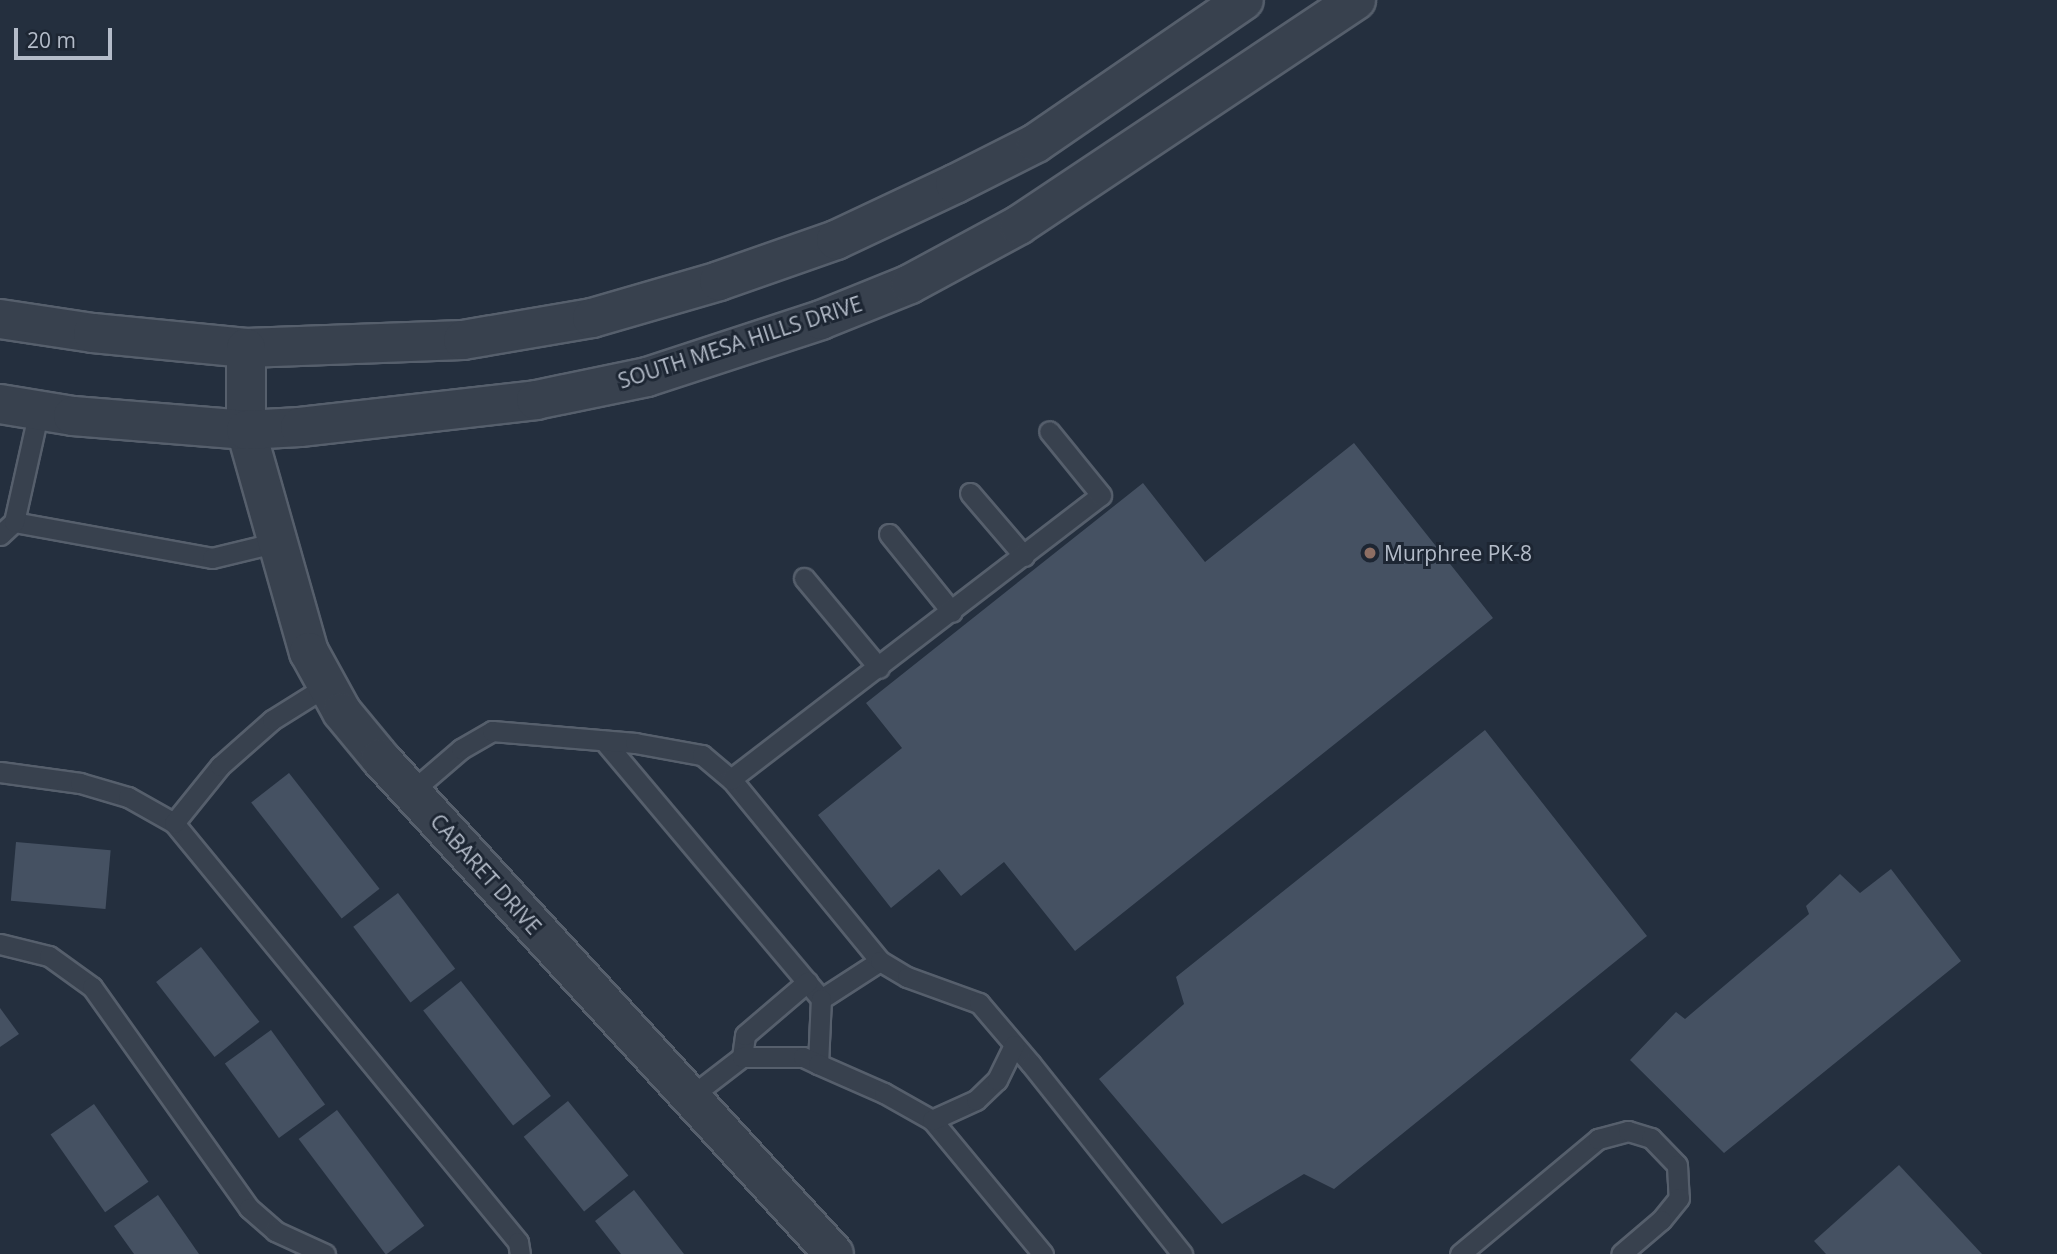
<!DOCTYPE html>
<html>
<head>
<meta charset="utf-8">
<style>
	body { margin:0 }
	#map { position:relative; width:2057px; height:1254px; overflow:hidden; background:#242f3e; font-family:"Open Sans",sans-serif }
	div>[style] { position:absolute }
	.building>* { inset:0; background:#455162; transform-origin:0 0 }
	.roads { filter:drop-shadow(2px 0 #565f6c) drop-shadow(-2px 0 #565f6c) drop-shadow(0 2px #565f6c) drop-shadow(0 -2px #565f6c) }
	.service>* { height:19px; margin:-9.5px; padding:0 9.5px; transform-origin:9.5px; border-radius:9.5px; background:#38414e }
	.minor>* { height:38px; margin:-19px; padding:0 19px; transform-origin:19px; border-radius:19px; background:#38414e }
	.tertiary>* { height:38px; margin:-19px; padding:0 19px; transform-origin:19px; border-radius:19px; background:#38414e }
	.dots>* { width:19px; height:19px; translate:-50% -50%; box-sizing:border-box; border:4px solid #1d2633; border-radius:50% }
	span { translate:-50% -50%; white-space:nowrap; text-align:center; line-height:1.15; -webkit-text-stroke:6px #1d2633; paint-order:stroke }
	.street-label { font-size:21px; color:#b4bcc9 }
	.poi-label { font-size:21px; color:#b4bcc9 }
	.left { translate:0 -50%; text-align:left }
	.scale { position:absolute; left:14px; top:28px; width:98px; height:32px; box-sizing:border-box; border:4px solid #b4bcc9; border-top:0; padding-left:9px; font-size:21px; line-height:24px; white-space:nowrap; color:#b4bcc9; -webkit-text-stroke:5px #1d2633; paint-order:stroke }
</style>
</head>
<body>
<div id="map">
	<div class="building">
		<i style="clip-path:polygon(1354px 443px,1493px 618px,1075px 951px,1004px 862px,961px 896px,939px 869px,891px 908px,818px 815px,902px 748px,866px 703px,1143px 483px,1205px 562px)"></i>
		<i style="clip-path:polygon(1485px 730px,1647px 936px,1334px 1189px,1304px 1174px,1222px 1224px,1099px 1079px,1184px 1004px,1176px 977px)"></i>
		<i style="left:289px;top:773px;width:147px;height:48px;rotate:52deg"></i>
		<i style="left:16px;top:842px;width:95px;height:59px;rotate:5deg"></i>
		<i style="clip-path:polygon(1891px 869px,1961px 961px,1724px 1153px,1630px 1060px,1676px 1012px,1685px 1019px,1809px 914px,1806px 906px,1840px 874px,1860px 893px)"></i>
		<i style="left:398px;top:893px;width:95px;height:56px;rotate:53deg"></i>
		<i style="left:201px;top:947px;width:95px;height:57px;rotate:52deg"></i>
		<i style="left:461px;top:981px;width:146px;height:48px;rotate:52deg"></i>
		<i style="clip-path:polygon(0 1008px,19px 1034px,0 1047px)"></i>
		<i style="left:271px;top:1030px;width:92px;height:57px;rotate:54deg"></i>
		<i style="left:568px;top:1101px;width:96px;height:57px;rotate:51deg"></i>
		<i style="left:94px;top:1104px;width:95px;height:53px;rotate:55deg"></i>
		<i style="left:337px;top:1110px;width:145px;height:48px;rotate:53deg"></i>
		<i style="clip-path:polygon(1899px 1165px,1982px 1254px,1826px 1254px,1814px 1241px)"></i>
		<i style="clip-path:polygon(634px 1190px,684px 1254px,621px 1254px,595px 1221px)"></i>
		<i style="clip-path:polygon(158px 1195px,199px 1254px,134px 1254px,114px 1226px)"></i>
	</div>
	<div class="roads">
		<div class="service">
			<i style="left:970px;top:493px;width:83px;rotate:49.4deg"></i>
			<i style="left:14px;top:522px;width:201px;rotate:10.3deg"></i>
			<i style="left:212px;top:558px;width:68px;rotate:-13.6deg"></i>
			<i style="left:889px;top:534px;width:100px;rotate:51.1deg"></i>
			<i style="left:0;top:535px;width:19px;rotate:-43deg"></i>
			<i style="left:14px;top:522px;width:115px;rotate:-77.4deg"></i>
			<i style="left:804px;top:578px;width:117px;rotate:50.2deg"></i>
			<i style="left:604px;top:741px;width:337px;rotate:49.9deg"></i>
			<i style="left:821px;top:999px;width:70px;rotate:-32.8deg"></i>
			<i style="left:0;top:772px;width:81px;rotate:7.8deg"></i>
			<i style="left:80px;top:783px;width:50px;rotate:16.3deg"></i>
			<i style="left:128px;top:797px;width:53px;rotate:29.5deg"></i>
			<i style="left:174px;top:823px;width:542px;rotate:50.61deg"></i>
			<i style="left:518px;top:1242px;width:12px;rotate:81deg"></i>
			<i style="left:731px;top:779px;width:235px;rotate:50.7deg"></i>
			<i style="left:880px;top:961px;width:31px;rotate:31deg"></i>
			<i style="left:907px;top:977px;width:77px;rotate:19.9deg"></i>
			<i style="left:979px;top:1003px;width:80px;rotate:49.6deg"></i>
			<i style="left:1031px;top:1064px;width:243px;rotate:51.5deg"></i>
			<i style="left:411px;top:792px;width:66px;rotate:-40.7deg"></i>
			<i style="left:461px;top:749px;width:36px;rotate:-30deg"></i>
			<i style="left:492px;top:731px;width:144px;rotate:4.8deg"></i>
			<i style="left:635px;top:743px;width:68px;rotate:10.2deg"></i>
			<i style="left:702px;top:755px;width:38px;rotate:40deg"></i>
			<i style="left:731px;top:779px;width:466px;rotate:-37.5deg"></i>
			<i style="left:1101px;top:495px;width:82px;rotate:-129.1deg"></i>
			<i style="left:174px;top:823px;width:73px;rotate:-51.1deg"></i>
			<i style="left:220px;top:766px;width:69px;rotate:-41.5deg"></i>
			<i style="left:272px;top:720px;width:66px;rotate:-32deg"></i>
			<i style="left:0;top:944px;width:50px;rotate:13.8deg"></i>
			<i style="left:49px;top:956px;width:53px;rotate:35.8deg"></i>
			<i style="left:92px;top:987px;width:271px;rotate:54.6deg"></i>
			<i style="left:249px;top:1208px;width:35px;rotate:41deg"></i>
			<i style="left:275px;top:1231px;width:55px;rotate:24.7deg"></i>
			<i style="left:742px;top:1057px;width:22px;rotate:-82deg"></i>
			<i style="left:745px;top:1035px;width:82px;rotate:-40.5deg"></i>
			<i style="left:818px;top:1064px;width:65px;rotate:-87.4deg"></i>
			<i style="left:690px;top:1097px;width:66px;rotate:-37.6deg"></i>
			<i style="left:742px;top:1057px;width:61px"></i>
			<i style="left:803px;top:1057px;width:17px;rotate:25deg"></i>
			<i style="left:818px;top:1064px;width:72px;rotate:23.7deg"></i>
			<i style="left:884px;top:1093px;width:55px;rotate:29.4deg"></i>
			<i style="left:932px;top:1120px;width:174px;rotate:50.4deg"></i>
			<i style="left:932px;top:1120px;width:48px;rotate:-24.4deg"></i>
			<i style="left:976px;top:1100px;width:29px;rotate:-44deg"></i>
			<i style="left:997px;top:1080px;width:39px;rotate:-64deg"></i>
			<i style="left:1460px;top:1254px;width:180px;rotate:-39.8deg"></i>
			<i style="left:1598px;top:1139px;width:31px;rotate:-15deg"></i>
			<i style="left:1628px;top:1131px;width:24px;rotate:17deg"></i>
			<i style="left:1651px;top:1138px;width:37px;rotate:46deg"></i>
			<i style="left:1677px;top:1165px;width:33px;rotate:87deg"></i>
			<i style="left:1679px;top:1198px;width:28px;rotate:129deg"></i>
			<i style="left:1661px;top:1220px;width:52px;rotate:139.6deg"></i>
		</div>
		<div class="minor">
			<i style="left:246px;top:430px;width:231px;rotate:74.2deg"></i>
			<i style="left:309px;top:652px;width:68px;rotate:61.2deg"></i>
			<i style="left:342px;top:712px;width:60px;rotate:50.4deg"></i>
			<i style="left:380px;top:758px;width:672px;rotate:47.53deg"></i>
		</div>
		<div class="tertiary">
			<i style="left:0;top:319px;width:94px;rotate:8.6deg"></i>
			<i style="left:93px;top:333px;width:154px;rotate:5.6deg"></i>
			<i style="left:246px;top:348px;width:217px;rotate:-2.1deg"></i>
			<i style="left:463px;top:340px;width:131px;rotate:-9.7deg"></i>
			<i style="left:592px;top:318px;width:132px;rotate:-16.2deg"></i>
			<i style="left:719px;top:281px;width:124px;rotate:-19.3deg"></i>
			<i style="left:836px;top:240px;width:132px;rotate:-25.2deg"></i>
			<i style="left:955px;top:184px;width:91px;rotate:-26.8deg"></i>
			<i style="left:1036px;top:143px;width:252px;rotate:-34.5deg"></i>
			<i style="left:246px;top:348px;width:82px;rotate:90deg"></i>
			<i style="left:0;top:404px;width:74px;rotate:9.3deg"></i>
			<i style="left:73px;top:416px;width:174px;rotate:4.6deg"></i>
			<i style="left:246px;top:430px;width:54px;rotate:-3.2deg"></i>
			<i style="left:300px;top:427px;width:238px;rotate:-6.5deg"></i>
			<i style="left:536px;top:400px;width:113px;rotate:-11.7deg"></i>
			<i style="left:647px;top:377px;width:183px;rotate:-18.1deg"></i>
			<i style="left:821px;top:320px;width:96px;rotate:-22deg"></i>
			<i style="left:910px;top:284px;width:124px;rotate:-28.4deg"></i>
			<i style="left:1019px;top:225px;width:405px;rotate:-33.7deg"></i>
		</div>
	</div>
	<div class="dots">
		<i style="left:1370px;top:553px;background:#8d6e63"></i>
	</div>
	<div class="street-label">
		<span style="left:740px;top:342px;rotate:-18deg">SOUTH MESA HILLS DRIVE</span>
		<span style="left:486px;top:874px;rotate:48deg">CABARET DRIVE</span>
	</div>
	<div class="poi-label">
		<span class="left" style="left:1384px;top:553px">Murphree PK-8</span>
	</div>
	<div class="scale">20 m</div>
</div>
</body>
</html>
